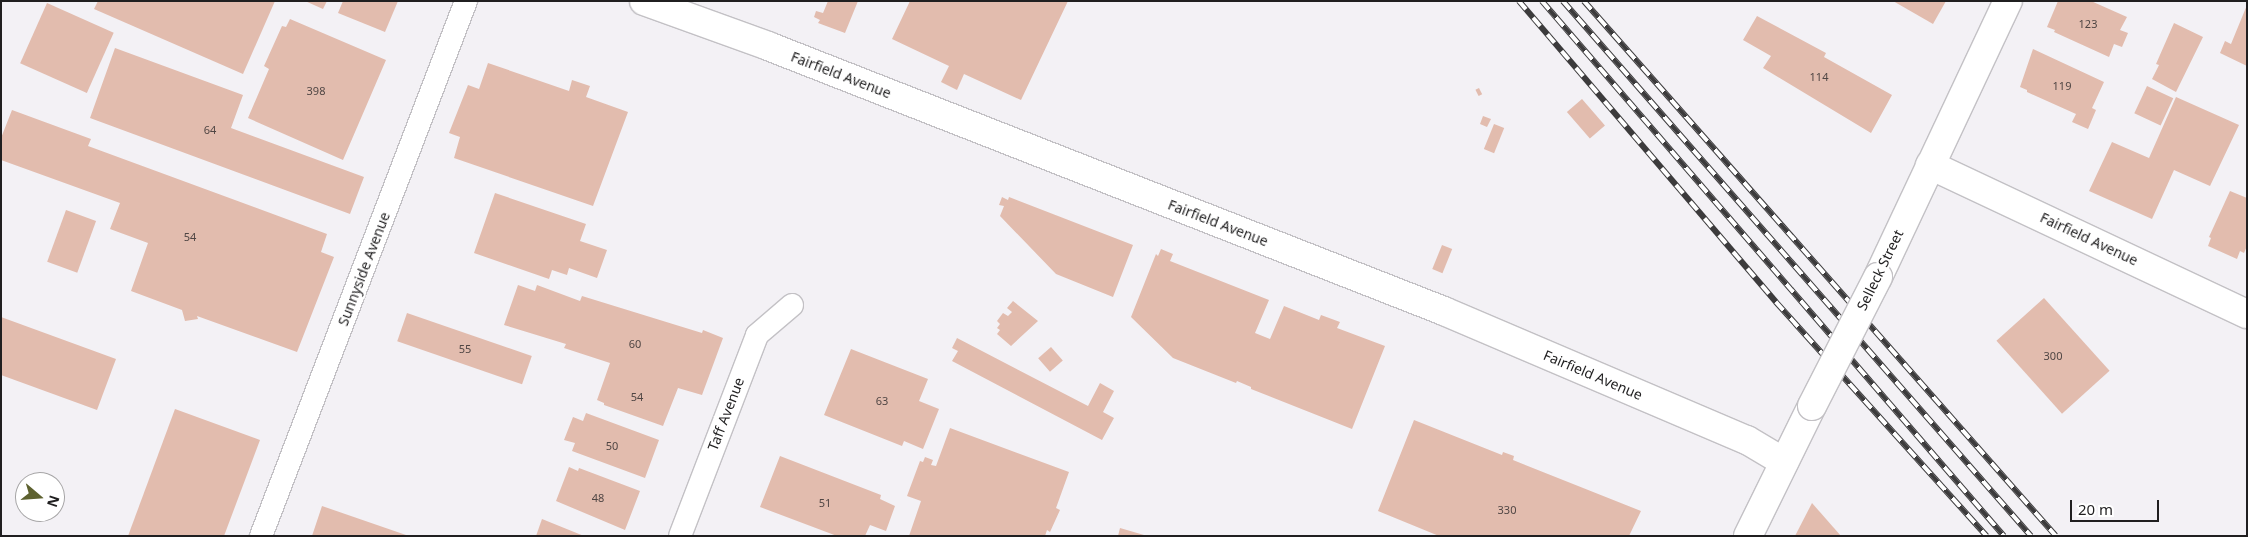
<!DOCTYPE html>
<html>
<head>
<meta charset="utf-8">
<style>
	body { margin:0 }
	#map { position:relative; width:2248px; height:537px; overflow:hidden; background:#f3f1f5; font-family:"Noto Sans",sans-serif }
	div>[style] { position:absolute }
	.building>* { inset:0; background:#e2bcae; transform-origin:0 0 }
	.roads { filter:drop-shadow(1px 0 #c3c1c5) drop-shadow(-1px 0 #c3c1c5) drop-shadow(0 1px #c3c1c5) drop-shadow(0 -1px #c3c1c5) }
	.street>* { height:22px; margin:-11px; padding:0 11px; transform-origin:11px; border-radius:11px; background:#fff }
	.secondary>* { height:28px; margin:-14px; padding:0 14px; transform-origin:14px; border-radius:14px; background:#fff }
	.rail>* { height:5.5px; margin-top:-2.75px; transform-origin:0; background:repeating-linear-gradient(90deg,#fff 0 11px,#3c3b3c 0 22px); box-sizing:border-box; border-block:1px solid #3c3b3c }
	.bridges { filter:drop-shadow(1px 0 #c3c1c5) drop-shadow(-1px 0 #c3c1c5) drop-shadow(0 1px #c3c1c5) drop-shadow(0 -1px #c3c1c5) }
	.secondary-bridge>* { height:28px; margin:-14px; padding:0 14px; transform-origin:14px; border-radius:14px; background:#fff }
	span { translate:-50% -50%; white-space:nowrap; text-align:center; line-height:1.15; -webkit-text-stroke:4.5px #fff; paint-order:stroke }
	.number-label { font-size:11px; color:#504644 }
	.number-label span { -webkit-text-stroke-width:0 }
	.street-label { font-size:14px; color:#201f20 }
	.frame { position:absolute; inset:0; border:2px solid #201f20; pointer-events:none }
	.north { position:absolute; left:15px; top:472px; width:50px; height:50px; box-sizing:border-box; background:#fff; border:1px solid #a6a5a6; border-radius:50%; rotate:108deg; font-size:14px; font-weight:700; line-height:20px; text-align:center; color:#201f20 }
	.north::after { content:''; display:block; margin:auto; width:18px; height:22px; background:#5d612f; clip-path:polygon(50% 0,100% 100%,50% 72%,0 100%) }
	.scale { position:absolute; left:2070px; top:500px; width:89px; height:22px; box-sizing:border-box; border:2px solid #201f20; border-top:0; padding-left:6px; font-size:15px; line-height:18px; white-space:nowrap; color:#201f20; -webkit-text-stroke:4px #fff; paint-order:stroke }
</style>
</head>
<body>
<div id="map">
	<div class="building">
		<i style="clip-path:polygon(98px 1px,275px 1px,243px 74px,94px 9px)"></i>
		<i style="clip-path:polygon(305px 1px,327px 1px,323px 9px)"></i>
		<i style="clip-path:polygon(343px 1px,398px 1px,385px 32px,338px 13px)"></i>
		<i style="clip-path:polygon(828px 1px,858px 1px,845px 33px,818px 23px,820px 20px,814px 17px,816px 11px,823px 13px)"></i>
		<i style="clip-path:polygon(910px 1px,1068px 1px,1021px 100px,964px 74px,957px 90px,941px 82px,949px 66px,892px 39px)"></i>
		<i style="clip-path:polygon(1893px 1px,1946px 1px,1933px 24px)"></i>
		<i style="clip-path:polygon(2058px 1px,2091px 1px,2127px 17px,2120px 30px,2128px 33px,2122px 47px,2114px 44px,2109px 57px,2054px 32px,2055px 30px,2047px 27px)"></i>
		<i style="left:47px;top:3px;width:73px;height:66px;rotate:24deg"></i>
		<i style="clip-path:polygon(2247px 5px,2247px 66px,2220px 53px,2225px 41px,2231px 44px)"></i>
		<i style="clip-path:polygon(1757px 16px,1826px 53px,1824px 57px,1892px 95px,1871px 133px,1763px 68px,1771px 56px,1743px 40px)"></i>
		<i style="clip-path:polygon(290px 19px,386px 60px,343px 160px,248px 118px,269px 69px,264px 66px,282px 26px,286px 27px)"></i>
		<i style="clip-path:polygon(2174px 23px,2203px 37px,2176px 92px,2152px 79px,2159px 65px,2156px 64px)"></i>
		<i style="clip-path:polygon(115px 48px,243px 95px,231px 128px,364px 177px,350px 214px,90px 118px)"></i>
		<i style="clip-path:polygon(2033px 49px,2104px 82px,2092px 108px,2096px 110px,2088px 129px,2072px 122px,2076px 114px,2027px 92px,2027px 90px,2020px 87px)"></i>
		<i style="clip-path:polygon(488px 63px,569px 91px,572px 80px,590px 86px,586px 97px,628px 112px,593px 206px,454px 158px,460px 137px,449px 133px,468px 85px,479px 89px)"></i>
		<i style="left:2147px;top:86px;width:29px;height:30px;rotate:25deg"></i>
		<i style="left:1479px;top:88px;width:7px;height:4px;rotate:63deg"></i>
		<i style="clip-path:polygon(2176px 97px,2239px 125px,2210px 186px,2174px 170px,2152px 219px,2089px 191px,2112px 142px,2149px 158px)"></i>
		<i style="left:1582px;top:99px;width:35px;height:20px;rotate:49deg"></i>
		<i style="clip-path:polygon(12px 110px,91px 139px,88px 146px,327px 234px,321px 252px,334px 257px,297px 352px,197px 316px,198px 319px,185px 321px,182px 310px,131px 291px,148px 243px,110px 229px,120px 203px,1px 160px,1px 138px)"></i>
		<i style="clip-path:polygon(1483px 116px,1491px 119px,1487px 127px,1480px 124px)"></i>
		<i style="left:1494px;top:124px;width:11px;height:27px;rotate:22deg"></i>
		<i style="clip-path:polygon(2230px 191px,2247px 198px,2247px 246px,2244px 253px,2240px 251px,2237px 259px,2208px 246px,2211px 238px,2209px 237px)"></i>
		<i style="clip-path:polygon(495px 193px,586px 224px,580px 241px,607px 250px,597px 278px,569px 268px,567px 275px,552px 270px,549px 279px,474px 253px)"></i>
		<i style="clip-path:polygon(1002px 197px,1008px 200px,1009px 197px,1133px 245px,1113px 297px,1056px 274px,1000px 216px,1004px 206px,999px 205px)"></i>
		<i style="left:66px;top:210px;width:32px;height:55px;rotate:20deg"></i>
		<i style="left:1442px;top:245px;width:11px;height:26px;rotate:22deg"></i>
		<i style="clip-path:polygon(1161px 249px,1173px 254px,1170px 261px,1269px 300px,1255px 333px,1270px 339px,1284px 306px,1319px 320px,1321px 315px,1340px 322px,1337px 328px,1385px 346px,1352px 429px,1251px 389px,1251px 387px,1237px 381px,1236px 383px,1173px 358px,1131px 317px,1156px 254px,1158px 256px)"></i>
		<i style="clip-path:polygon(518px 285px,535px 291px,537px 285px,580px 301px,582px 296px,702px 333px,703px 330px,723px 338px,702px 395px,678px 388px,663px 426px,604px 405px,604px 403px,597px 400px,610px 363px,564px 348px,566px 344px,504px 325px)"></i>
		<i style="left:2044px;top:298px;width:98px;height:64px;rotate:48deg"></i>
		<i style="clip-path:polygon(1013px 301px,1038px 321px,1011px 346px,997px 334px,1000px 330px,997px 328px,1000px 324px,997px 321px,1003px 313px,1008px 316px,1012px 312px,1007px 308px)"></i>
		<i style="left:407px;top:313px;width:132px;height:30px;rotate:19deg"></i>
		<i style="clip-path:polygon(1px 317px,116px 359px,97px 410px,1px 375px)"></i>
		<i style="clip-path:polygon(957px 338px,1088px 406px,1100px 383px,1114px 391px,1103px 412px,1114px 418px,1102px 440px,952px 361px,958px 351px,952px 348px)"></i>
		<i style="left:1051px;top:347px;width:18px;height:17px;rotate:49deg"></i>
		<i style="clip-path:polygon(851px 349px,928px 379px,919px 401px,939px 409px,923px 449px,904px 441px,902px 446px,824px 415px)"></i>
		<i style="clip-path:polygon(175px 409px,260px 440px,224px 536px,128px 536px)"></i>
		<i style="clip-path:polygon(586px 413px,659px 440px,645px 478px,572px 451px,575px 443px,564px 440px,573px 417px,583px 421px)"></i>
		<i style="clip-path:polygon(1414px 420px,1502px 455px,1503px 452px,1514px 456px,1513px 460px,1641px 511px,1629px 536px,1439px 536px,1378px 511px)"></i>
		<i style="clip-path:polygon(950px 428px,1069px 472px,1056px 508px,1060px 510px,1050px 532px,1047px 530px,1045px 536px,909px 536px,921px 501px,907px 496px,920px 461px,923px 462px,925px 457px,933px 460px,931px 465px,936px 466px)"></i>
		<i style="clip-path:polygon(780px 456px,881px 495px,880px 499px,895px 506px,886px 531px,870px 525px,865px 536px,837px 536px,760px 507px)"></i>
		<i style="clip-path:polygon(569px 467px,578px 471px,579px 468px,640px 491px,625px 530px,556px 501px)"></i>
		<i style="clip-path:polygon(1812px 503px,1841px 536px,1795px 536px)"></i>
		<i style="clip-path:polygon(322px 506px,406px 535px,406px 536px,312px 536px)"></i>
		<i style="clip-path:polygon(542px 519px,584px 536px,536px 536px)"></i>
		<i style="clip-path:polygon(1120px 528px,1144px 535px,1144px 536px,1118px 536px)"></i>
	</div>
	<div class="roads">
		<div class="street">
			<i style="left:261px;top:536px;width:573px;rotate:-69.03deg"></i>
			<i style="left:680px;top:536px;width:215px;rotate:-69deg"></i>
			<i style="left:757px;top:335px;width:46px;rotate:-40.6deg"></i>
		</div>
		<div class="secondary">
			<i style="left:644px;top:1px;width:132px;rotate:19.9deg"></i>
			<i style="left:768px;top:46px;width:726px;rotate:21.41deg"></i>
			<i style="left:1444px;top:311px;width:329px;rotate:23.1deg"></i>
			<i style="left:1747px;top:440px;width:43px;rotate:30.7deg"></i>
			<i style="left:1930px;top:165px;width:350px;rotate:25.2deg"></i>
			<i style="left:1878px;top:277px;width:305px;rotate:-64.8deg"></i>
			<i style="left:1748px;top:536px;width:145px;rotate:-63.8deg"></i>
		</div>
	</div>
	<div class="rail">
		<i style="left:1519px;top:1px;width:396px;rotate:49.5deg"></i>
		<i style="left:1776px;top:302px;width:315px;rotate:48deg"></i>
		<i style="left:1542px;top:1px;width:707px;rotate:49.19deg"></i>
		<i style="left:1563px;top:1px;width:711px;rotate:48.82deg"></i>
		<i style="left:1584px;top:1px;width:713px;rotate:48.58deg"></i>
	</div>
	<div class="bridges">
		<div class="secondary-bridge">
			<i style="left:1812px;top:406px;width:145px;rotate:-62.9deg"></i>
		</div>
	</div>
	<div class="number-label">
		<span style="left:2088px;top:24px">123</span>
		<span style="left:1819px;top:77px">114</span>
		<span style="left:2062px;top:86px">119</span>
		<span style="left:316px;top:91px">398</span>
		<span style="left:210px;top:130px">64</span>
		<span style="left:190px;top:237px">54</span>
		<span style="left:635px;top:344px">60</span>
		<span style="left:465px;top:349px">55</span>
		<span style="left:2053px;top:356px">300</span>
		<span style="left:637px;top:397px">54</span>
		<span style="left:882px;top:401px">63</span>
		<span style="left:612px;top:446px">50</span>
		<span style="left:598px;top:498px">48</span>
		<span style="left:825px;top:503px">51</span>
		<span style="left:1507px;top:510px">330</span>
	</div>
	<div class="street-label">
		<span style="left:841px;top:75px;rotate:21deg">Fairfield Avenue</span>
		<span style="left:1218px;top:223px;rotate:21deg">Fairfield Avenue</span>
		<span style="left:2089px;top:239px;rotate:25deg">Fairfield Avenue</span>
		<span style="left:364px;top:269px;rotate:-69deg">Sunnyside Avenue</span>
		<span style="left:1880px;top:270px;rotate:-64deg">Selleck Street</span>
		<span style="left:1593px;top:375px;rotate:23deg">Fairfield Avenue</span>
		<span style="left:726px;top:414px;rotate:-69deg">Taff Avenue</span>
	</div>
	<div class="frame"></div>
	<div class="north">N</div>
	<div class="scale">20 m</div>
</div>
</body>
</html>
